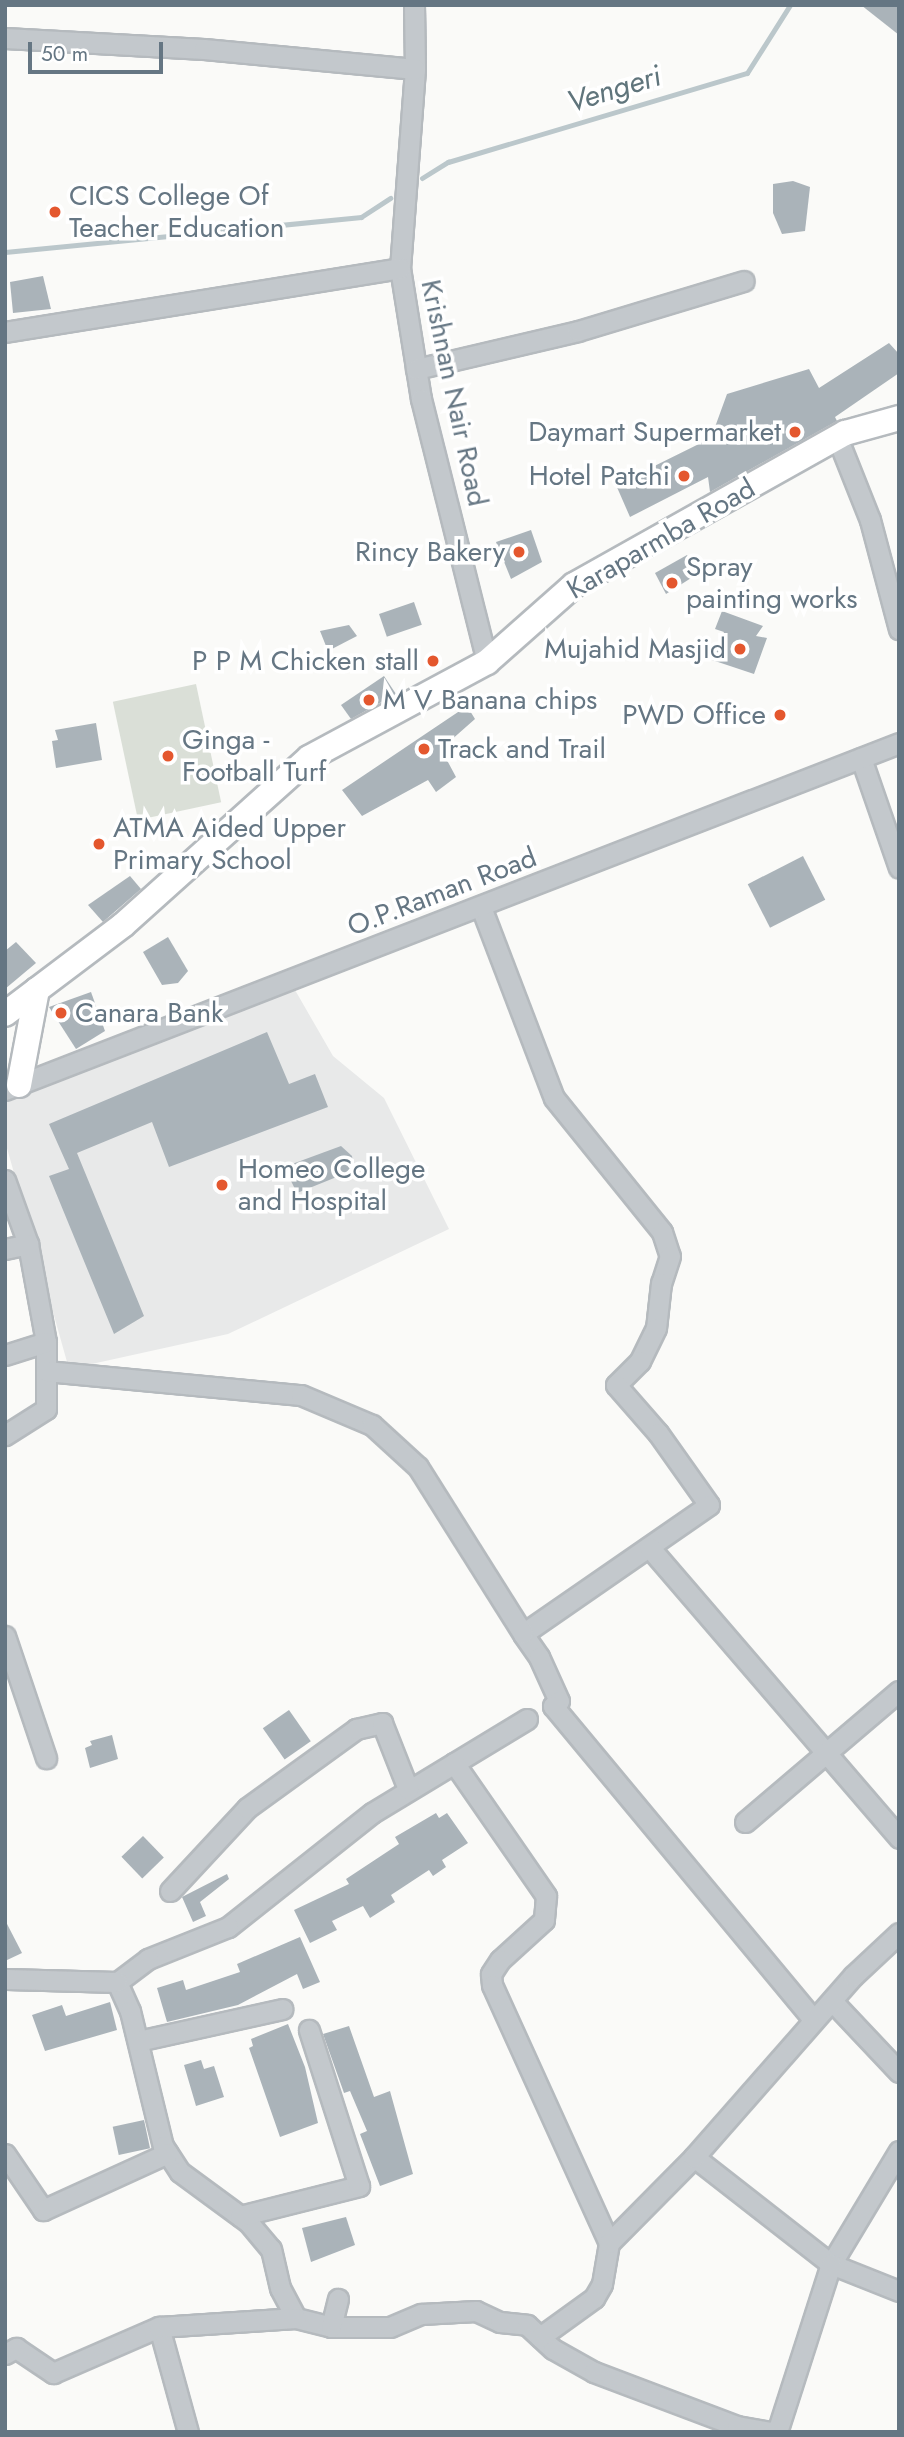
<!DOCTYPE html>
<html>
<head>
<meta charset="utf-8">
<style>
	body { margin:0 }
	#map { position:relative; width:904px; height:2437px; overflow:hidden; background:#fafaf8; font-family:Jost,sans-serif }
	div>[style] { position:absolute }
	.built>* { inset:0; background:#e8e9e9 }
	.green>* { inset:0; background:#dadfd7; transform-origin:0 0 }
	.stream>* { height:5px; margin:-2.5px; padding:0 2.5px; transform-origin:2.5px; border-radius:2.5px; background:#bbc7cb }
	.building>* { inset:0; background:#aab3b9; transform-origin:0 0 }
	.roads { filter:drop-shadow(2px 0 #b5babe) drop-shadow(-2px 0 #b5babe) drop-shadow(0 2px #b5babe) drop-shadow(0 -2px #b5babe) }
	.minor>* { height:19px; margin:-9.5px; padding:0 9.5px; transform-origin:9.5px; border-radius:9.5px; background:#c3c8cc }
	.major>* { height:24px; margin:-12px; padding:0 12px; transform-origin:12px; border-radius:12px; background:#fff }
	.dots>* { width:19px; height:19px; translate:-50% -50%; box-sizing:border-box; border:4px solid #fff; border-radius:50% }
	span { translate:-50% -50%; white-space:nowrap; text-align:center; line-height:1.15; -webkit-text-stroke:7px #fff; paint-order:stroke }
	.poi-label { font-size:28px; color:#657683 }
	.left { translate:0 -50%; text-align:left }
	.right { translate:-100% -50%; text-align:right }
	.street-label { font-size:28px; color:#657683 }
	.water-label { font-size:30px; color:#60757c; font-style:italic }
	.frame { position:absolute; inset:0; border:7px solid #657683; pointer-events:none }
	.scale { position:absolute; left:28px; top:42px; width:135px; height:32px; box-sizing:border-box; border:4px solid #657683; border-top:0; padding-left:9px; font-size:21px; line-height:24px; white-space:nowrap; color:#657683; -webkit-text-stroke:5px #fff; paint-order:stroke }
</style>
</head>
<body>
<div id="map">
	<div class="built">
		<i style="clip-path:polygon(295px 990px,333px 1056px,384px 1098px,449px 1229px,228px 1334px,69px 1369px,5px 1141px,5px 1103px)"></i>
	</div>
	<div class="green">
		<i style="left:196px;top:684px;width:121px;height:85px;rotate:78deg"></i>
	</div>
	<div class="stream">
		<i style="left:422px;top:178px;width:31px;rotate:-32deg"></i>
		<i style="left:448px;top:162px;width:312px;rotate:-16.6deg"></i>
		<i style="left:747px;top:73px;width:80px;rotate:-57.7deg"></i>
		<i style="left:5px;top:252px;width:358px;rotate:-5.6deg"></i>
		<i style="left:361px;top:217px;width:35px;rotate:-33deg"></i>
	</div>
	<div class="building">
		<i style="clip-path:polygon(861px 5px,899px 5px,899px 35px)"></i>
		<i style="clip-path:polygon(793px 181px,810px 187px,805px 231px,782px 234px,773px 213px,773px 184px)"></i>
		<i style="clip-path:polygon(43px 276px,51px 309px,13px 313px,10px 282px)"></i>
		<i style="clip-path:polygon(889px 343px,899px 354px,899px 373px,835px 417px,837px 421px,710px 492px,708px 477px,630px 517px,616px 485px,711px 438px,727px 394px,809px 369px,819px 388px)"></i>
		<i style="clip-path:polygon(531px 530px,542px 562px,511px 579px,496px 542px)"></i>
		<i style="clip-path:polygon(687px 555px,699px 573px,666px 594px,655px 573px)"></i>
		<i style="left:414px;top:602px;width:24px;height:37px;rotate:71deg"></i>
		<i style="clip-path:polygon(722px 611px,763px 626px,756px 636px,767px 638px,754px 674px,712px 660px,724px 632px,715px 629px)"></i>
		<i style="clip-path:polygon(349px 625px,357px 636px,328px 651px,320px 631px)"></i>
		<i style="clip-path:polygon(384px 676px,396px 694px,351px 719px,341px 705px)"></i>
		<i style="clip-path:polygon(467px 706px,475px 719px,441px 749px,456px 777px,436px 792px,428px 780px,362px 816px,342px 790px)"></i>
		<i style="clip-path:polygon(96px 723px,102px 760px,56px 768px,52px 741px,58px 740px,55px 730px)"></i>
		<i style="left:803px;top:856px;width:49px;height:62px;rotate:63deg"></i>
		<i style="clip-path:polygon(130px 876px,141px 889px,103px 922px,88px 905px)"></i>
		<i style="clip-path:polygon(168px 937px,188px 971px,178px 983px,162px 985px,143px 952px)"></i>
		<i style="clip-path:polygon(16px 942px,36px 963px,5px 989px,5px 951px)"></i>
		<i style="clip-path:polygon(91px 992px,105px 1031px,76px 1049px,49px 1007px)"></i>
		<i style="clip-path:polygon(267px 1032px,289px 1084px,315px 1074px,328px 1107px,169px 1167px,152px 1122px,77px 1153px,144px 1316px,114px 1334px,49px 1176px,69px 1169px,49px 1124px)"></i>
		<i style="clip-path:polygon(341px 1146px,352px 1156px,354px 1170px,297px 1193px,284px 1167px)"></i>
		<i style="left:289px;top:1710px;width:38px;height:32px;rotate:55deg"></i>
		<i style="clip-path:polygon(112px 1735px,118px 1759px,90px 1768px,85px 1748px,92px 1745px,90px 1741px)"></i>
		<i style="clip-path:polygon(436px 1813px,439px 1818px,447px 1813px,468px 1843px,442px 1860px,446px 1867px,433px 1876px,429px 1870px,391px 1895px,395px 1902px,370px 1918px,363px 1906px,332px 1921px,337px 1930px,310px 1943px,294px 1910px,349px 1884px,346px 1879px,399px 1844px,395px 1837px)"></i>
		<i style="left:143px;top:1836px;width:30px;height:30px;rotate:46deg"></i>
		<i style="clip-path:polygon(227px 1874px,229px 1879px,200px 1902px,206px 1916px,193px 1922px,182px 1897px)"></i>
		<i style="clip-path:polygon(5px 1920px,22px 1953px,5px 1961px)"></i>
		<i style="clip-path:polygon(300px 1937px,320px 1982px,303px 1989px,297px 1974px,238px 2005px,167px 2022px,157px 1988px,183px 1980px,186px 1990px,240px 1972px,237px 1964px)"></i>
		<i style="clip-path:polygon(110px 2002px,117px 2030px,45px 2051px,32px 2015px,62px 2005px,66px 2016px)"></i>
		<i style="clip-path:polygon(288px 2024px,305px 2067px,318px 2123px,280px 2137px,249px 2048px,253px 2046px,251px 2039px)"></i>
		<i style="clip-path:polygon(349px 2026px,374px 2097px,390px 2091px,413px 2174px,380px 2186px,360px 2134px,367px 2131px,350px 2091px,344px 2093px,323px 2034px)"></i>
		<i style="clip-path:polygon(201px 2060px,204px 2069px,214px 2066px,224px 2097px,196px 2106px,184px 2065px)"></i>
		<i style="left:144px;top:2120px;width:29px;height:32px;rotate:78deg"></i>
		<i style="clip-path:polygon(346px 2217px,355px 2245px,311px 2262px,302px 2228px)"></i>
	</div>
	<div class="roads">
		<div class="minor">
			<i style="left:414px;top:5px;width:64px;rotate:89.1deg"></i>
			<i style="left:415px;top:69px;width:200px;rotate:94.3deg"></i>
			<i style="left:400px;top:268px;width:133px;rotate:80.9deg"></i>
			<i style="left:421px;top:399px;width:271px;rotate:75.9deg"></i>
			<i style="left:5px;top:38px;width:199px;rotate:3.2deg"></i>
			<i style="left:204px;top:49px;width:212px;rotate:5.4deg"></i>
			<i style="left:5px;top:332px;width:400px;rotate:-9.2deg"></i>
			<i style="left:416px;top:369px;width:166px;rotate:-13.2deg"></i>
			<i style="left:578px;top:331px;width:173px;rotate:-16.8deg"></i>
			<i style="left:837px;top:437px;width:89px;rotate:68.3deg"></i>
			<i style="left:870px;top:520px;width:113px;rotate:75.1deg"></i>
			<i style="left:861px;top:758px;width:116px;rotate:70.9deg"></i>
			<i style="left:481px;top:907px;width:204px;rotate:69.1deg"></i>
			<i style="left:554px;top:1098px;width:172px;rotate:51.1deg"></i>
			<i style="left:662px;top:1232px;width:25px;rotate:72deg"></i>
			<i style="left:670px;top:1256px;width:28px;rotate:108deg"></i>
			<i style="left:661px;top:1283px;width:45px;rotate:96.3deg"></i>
			<i style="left:656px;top:1328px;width:37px;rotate:116deg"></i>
			<i style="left:640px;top:1361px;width:34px;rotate:135deg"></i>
			<i style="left:616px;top:1385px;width:64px;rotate:48.8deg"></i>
			<i style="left:658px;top:1433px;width:88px;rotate:54.7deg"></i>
			<i style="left:709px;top:1505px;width:226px;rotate:145.3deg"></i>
			<i style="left:523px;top:1634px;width:28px;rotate:55deg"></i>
			<i style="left:539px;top:1657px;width:48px;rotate:65.6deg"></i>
			<i style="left:559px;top:1701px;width:8px;rotate:140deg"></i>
			<i style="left:553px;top:1706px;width:408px;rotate:50.3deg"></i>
			<i style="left:5px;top:1090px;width:959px;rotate:-21.21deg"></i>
			<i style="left:5px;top:1180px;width:68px;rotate:70.2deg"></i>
			<i style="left:28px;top:1244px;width:100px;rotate:79.6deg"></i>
			<i style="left:46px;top:1342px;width:67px;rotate:90deg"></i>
			<i style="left:46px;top:1409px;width:49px;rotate:147.6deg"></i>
			<i style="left:5px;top:1249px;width:24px;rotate:-12deg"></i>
			<i style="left:5px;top:1355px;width:43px;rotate:-17.6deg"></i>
			<i style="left:46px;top:1371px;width:256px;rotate:5.4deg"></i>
			<i style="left:301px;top:1395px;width:77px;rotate:22.9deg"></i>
			<i style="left:372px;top:1425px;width:62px;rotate:42.4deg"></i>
			<i style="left:418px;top:1467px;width:197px;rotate:57.8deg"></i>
			<i style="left:649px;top:1547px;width:384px;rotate:49.3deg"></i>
			<i style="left:5px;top:1636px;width:129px;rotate:71.4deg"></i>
			<i style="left:527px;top:1719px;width:181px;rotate:148.8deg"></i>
			<i style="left:372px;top:1813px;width:184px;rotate:141.6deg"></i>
			<i style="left:228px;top:1927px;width:86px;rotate:158.2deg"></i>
			<i style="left:148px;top:1959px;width:39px;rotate:143deg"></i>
			<i style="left:117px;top:1982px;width:32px;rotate:66deg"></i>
			<i style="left:130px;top:2011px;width:139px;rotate:76.3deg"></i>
			<i style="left:163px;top:2146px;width:31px;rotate:57deg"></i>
			<i style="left:180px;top:2172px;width:84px;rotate:36.3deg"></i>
			<i style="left:248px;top:2222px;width:35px;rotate:50deg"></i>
			<i style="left:271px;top:2249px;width:40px;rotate:77deg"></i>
			<i style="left:280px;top:2288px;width:34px;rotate:62deg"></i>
			<i style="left:296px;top:2318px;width:36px;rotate:14deg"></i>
			<i style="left:331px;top:2327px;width:59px"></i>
			<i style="left:390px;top:2327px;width:34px;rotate:-23deg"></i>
			<i style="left:421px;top:2314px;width:55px;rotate:-3.1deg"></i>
			<i style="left:476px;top:2311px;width:26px;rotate:25deg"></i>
			<i style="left:500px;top:2322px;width:27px;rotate:6deg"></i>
			<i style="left:527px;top:2325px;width:35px;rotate:43deg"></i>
			<i style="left:553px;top:2349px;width:47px;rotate:29.3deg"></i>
			<i style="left:594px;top:2372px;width:153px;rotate:20.7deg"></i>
			<i style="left:737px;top:2426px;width:36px;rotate:10deg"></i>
			<i style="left:454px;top:1763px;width:162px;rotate:55.3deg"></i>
			<i style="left:546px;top:1896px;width:24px;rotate:95deg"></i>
			<i style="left:544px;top:1920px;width:59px;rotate:137.7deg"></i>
			<i style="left:500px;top:1960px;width:17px;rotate:123deg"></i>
			<i style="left:491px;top:1974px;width:11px;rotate:85deg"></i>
			<i style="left:492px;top:1985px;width:283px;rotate:65.6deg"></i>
			<i style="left:745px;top:1822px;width:202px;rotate:-40.4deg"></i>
			<i style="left:170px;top:1891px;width:113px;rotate:-47.1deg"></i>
			<i style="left:247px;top:1808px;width:135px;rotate:-35.9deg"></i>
			<i style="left:356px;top:1729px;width:27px;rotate:-13deg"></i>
			<i style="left:382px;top:1723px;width:71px;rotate:68.5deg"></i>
			<i style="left:5px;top:1979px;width:112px;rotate:1.5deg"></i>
			<i style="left:832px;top:2001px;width:98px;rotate:46.7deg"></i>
			<i style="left:138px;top:2041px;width:148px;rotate:-12.5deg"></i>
			<i style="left:899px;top:2151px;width:132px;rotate:121deg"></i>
			<i style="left:831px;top:2264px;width:73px;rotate:21.7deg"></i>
			<i style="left:5px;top:2154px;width:68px;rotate:55.8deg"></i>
			<i style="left:43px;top:2210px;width:137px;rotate:-24.5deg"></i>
			<i style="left:694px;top:2157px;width:174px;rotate:38deg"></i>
			<i style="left:831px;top:2264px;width:176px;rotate:107.8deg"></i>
			<i style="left:240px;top:2216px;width:123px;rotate:-14.1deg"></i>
			<i style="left:359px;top:2186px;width:164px;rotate:-107.8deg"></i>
			<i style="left:159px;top:2327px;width:109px;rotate:74.6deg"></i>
			<i style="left:331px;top:2327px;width:29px;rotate:-76deg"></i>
			<i style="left:540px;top:2337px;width:67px;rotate:-35.8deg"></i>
			<i style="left:594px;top:2298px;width:16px;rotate:-60deg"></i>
			<i style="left:602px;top:2284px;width:42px;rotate:-80.3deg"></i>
			<i style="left:609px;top:2243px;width:121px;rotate:-45.3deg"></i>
			<i style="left:694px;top:2157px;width:241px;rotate:-48.7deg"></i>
			<i style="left:853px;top:1976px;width:63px;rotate:-43.1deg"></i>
			<i style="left:5px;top:2354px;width:13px;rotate:-29deg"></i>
			<i style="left:16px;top:2348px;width:45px;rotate:34deg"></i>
			<i style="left:53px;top:2373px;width:116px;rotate:-23.5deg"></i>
			<i style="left:159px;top:2327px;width:137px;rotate:-3.8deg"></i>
		</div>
		<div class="major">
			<i style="left:5px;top:1014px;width:148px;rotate:-37deg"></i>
			<i style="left:123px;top:925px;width:250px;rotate:-41.9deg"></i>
			<i style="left:309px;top:758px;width:202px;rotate:-28.3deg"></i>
			<i style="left:487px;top:662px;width:116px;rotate:-41.5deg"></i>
			<i style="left:574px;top:585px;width:311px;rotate:-29.3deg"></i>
			<i style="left:845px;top:433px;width:56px;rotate:-15.5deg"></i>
			<i style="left:19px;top:1085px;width:97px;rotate:-79.3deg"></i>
		</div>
	</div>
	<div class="dots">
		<i style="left:55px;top:212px;background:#e4572e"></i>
		<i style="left:795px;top:432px;background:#e4572e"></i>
		<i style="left:684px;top:476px;background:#e4572e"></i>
		<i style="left:519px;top:552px;background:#e4572e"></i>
		<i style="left:672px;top:583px;background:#e4572e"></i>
		<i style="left:740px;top:649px;background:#e4572e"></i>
		<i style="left:433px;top:661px;background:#e4572e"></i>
		<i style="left:369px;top:700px;background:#e4572e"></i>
		<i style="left:780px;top:715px;background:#e4572e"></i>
		<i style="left:424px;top:749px;background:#e4572e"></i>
		<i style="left:168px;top:756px;background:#e4572e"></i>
		<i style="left:99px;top:844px;background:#e4572e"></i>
		<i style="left:61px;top:1013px;background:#e4572e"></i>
		<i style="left:222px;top:1185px;background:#e4572e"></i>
	</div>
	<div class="poi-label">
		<span class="left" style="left:69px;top:212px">CICS College Of<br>Teacher Education</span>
		<span class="right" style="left:781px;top:432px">Daymart Supermarket</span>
		<span class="right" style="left:670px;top:476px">Hotel Patchi</span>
		<span class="right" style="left:505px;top:552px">Rincy Bakery</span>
		<span class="left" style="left:686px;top:583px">Spray<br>painting works</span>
		<span class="right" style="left:726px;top:649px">Mujahid Masjid</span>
		<span class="right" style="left:419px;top:661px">P P M Chicken stall</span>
		<span class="left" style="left:383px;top:700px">M V Banana chips</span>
		<span class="right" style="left:766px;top:715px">PWD Office</span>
		<span class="left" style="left:182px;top:756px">Ginga -<br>Football Turf</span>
		<span class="left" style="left:438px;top:749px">Track and Trail</span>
		<span class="left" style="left:113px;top:844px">ATMA Aided Upper<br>Primary School</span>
		<span class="left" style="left:75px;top:1013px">Canara Bank</span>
		<span class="left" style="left:238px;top:1185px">Homeo College<br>and Hospital</span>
	</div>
	<div class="street-label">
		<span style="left:454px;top:393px;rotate:78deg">Krishnan Nair Road</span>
		<span style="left:661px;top:539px;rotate:-30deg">Karaparmba Road</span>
		<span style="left:442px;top:892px;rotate:-21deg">O.P.Raman Road</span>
	</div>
	<div class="water-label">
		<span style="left:614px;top:89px;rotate:-17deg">Vengeri</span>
	</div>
	<div class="frame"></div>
	<div class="scale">50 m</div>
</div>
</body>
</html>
